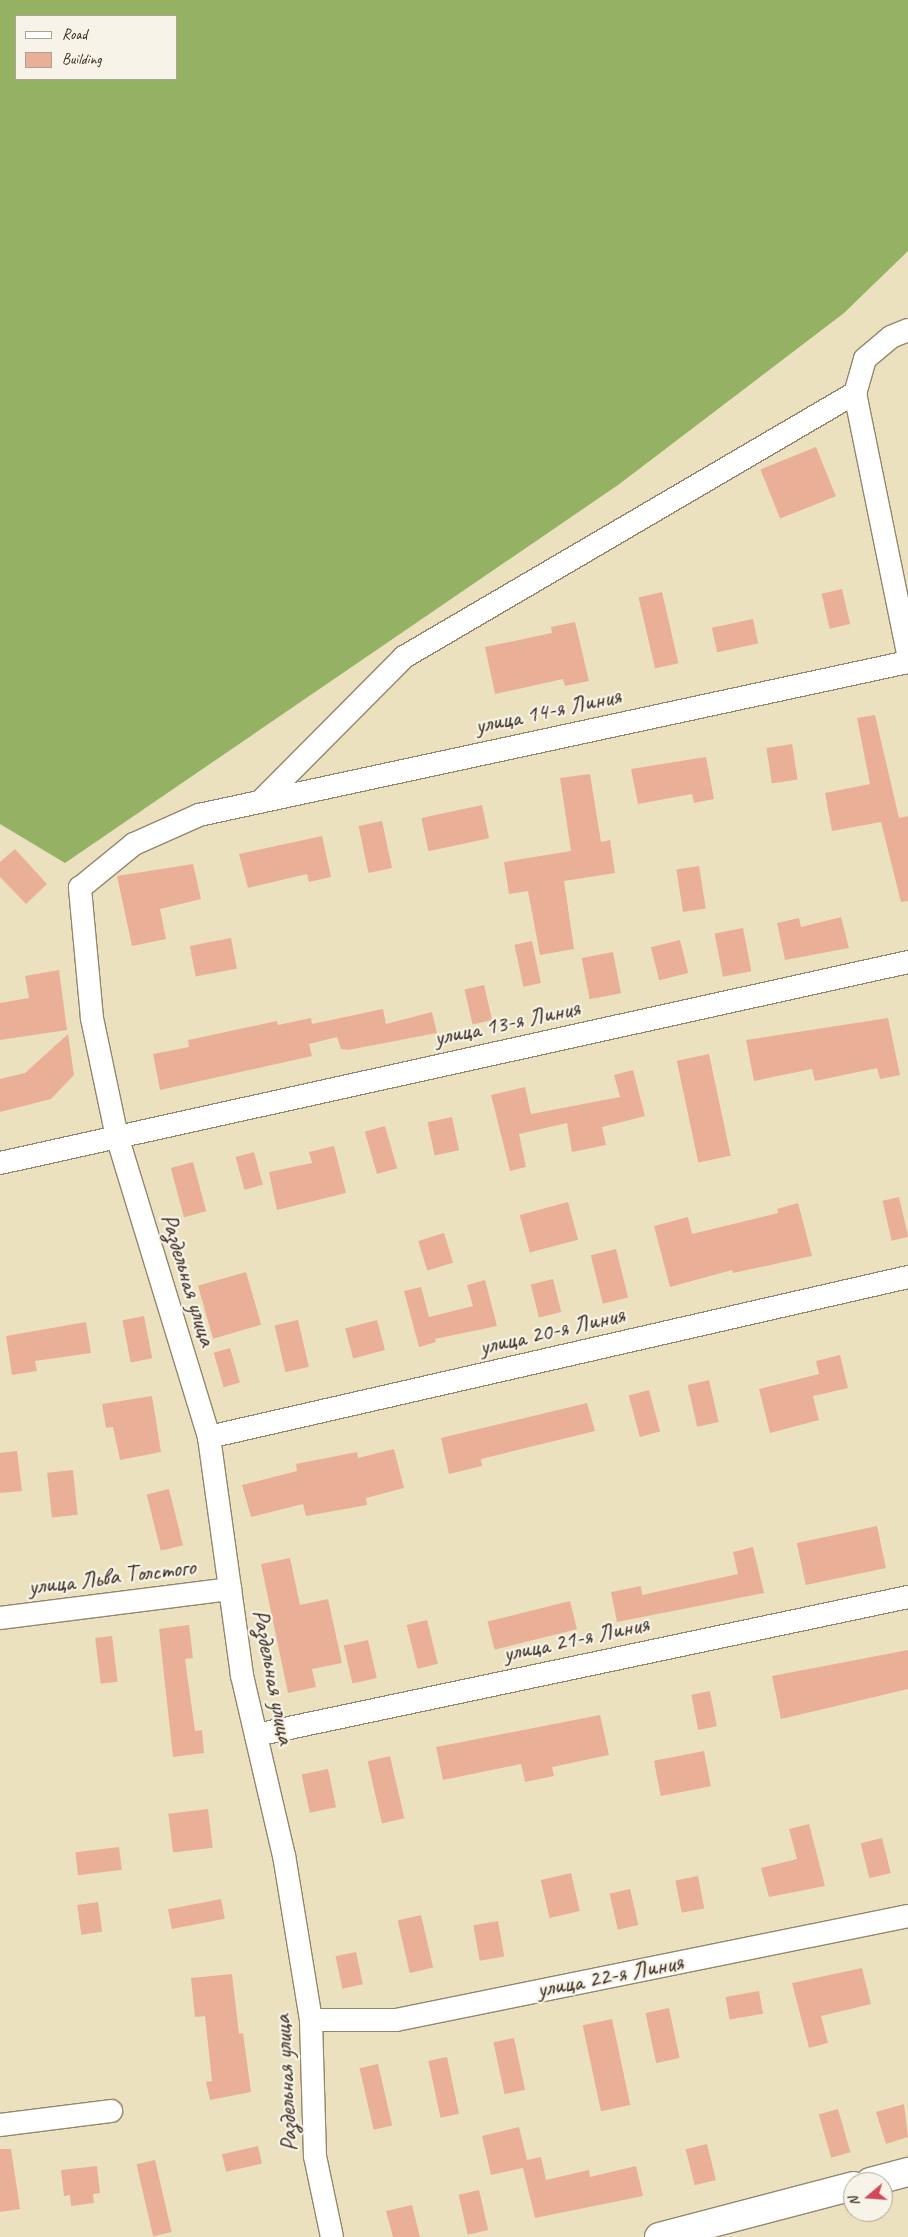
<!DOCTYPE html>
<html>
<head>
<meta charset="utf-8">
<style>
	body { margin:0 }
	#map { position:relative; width:908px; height:2237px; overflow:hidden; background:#ece1bf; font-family:Caveat,sans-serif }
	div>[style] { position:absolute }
	.forest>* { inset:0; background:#94b164 }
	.building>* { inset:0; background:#eab097; transform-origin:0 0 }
	.roads { filter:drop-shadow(1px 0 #94866e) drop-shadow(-1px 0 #94866e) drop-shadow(0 1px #94866e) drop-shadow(0 -1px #94866e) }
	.minor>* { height:22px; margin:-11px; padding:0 11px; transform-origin:11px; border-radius:11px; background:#fff }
	.major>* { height:28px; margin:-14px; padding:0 14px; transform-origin:14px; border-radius:14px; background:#fff }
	span { translate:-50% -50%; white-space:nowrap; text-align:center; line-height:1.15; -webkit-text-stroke:4.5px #f7f3e8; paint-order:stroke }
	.street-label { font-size:24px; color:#3b2a1e }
	.legend { position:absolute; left:15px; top:15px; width:162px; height:65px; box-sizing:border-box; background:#f7f3e8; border:1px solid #aca397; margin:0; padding:6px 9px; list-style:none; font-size:15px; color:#3b2a1e }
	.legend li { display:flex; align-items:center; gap:10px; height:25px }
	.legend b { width:25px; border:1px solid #aca397 }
	.north { position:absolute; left:843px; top:2172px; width:50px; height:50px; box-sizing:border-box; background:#f7f3e8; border:1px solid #aca397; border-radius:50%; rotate:252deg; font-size:14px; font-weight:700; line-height:20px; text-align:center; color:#3b2a1e }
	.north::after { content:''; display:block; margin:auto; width:18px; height:22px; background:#d1495b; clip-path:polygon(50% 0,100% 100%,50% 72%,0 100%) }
</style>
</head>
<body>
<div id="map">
	<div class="forest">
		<i style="clip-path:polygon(evenodd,0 0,908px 0,908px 251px,844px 313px,618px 485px,65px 863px,0 824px,0 0,16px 16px,176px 16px,176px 79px,16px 79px,16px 16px)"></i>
	</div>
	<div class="building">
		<i style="left:816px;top:447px;width:53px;height:60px;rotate:68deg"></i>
		<i style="left:842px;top:589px;width:36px;height:21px;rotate:77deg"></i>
		<i style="left:662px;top:592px;width:73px;height:24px;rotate:77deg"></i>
		<i style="left:753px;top:619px;width:25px;height:42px;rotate:78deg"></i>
		<i style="clip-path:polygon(575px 622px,589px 681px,565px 686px,563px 679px,495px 694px,485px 647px,552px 633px,551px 627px)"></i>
		<i style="clip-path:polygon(875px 715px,899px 818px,908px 816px,908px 901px,901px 902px,881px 822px,832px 831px,825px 793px,870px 784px,857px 718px)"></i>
		<i style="left:792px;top:744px;width:36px;height:26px;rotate:81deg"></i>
		<i style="clip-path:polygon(706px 757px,714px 799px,694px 803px,692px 794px,638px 804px,631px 769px)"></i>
		<i style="clip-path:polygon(590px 774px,601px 842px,610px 840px,615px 873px,564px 881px,574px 949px,540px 955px,528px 891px,509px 894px,504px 862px,571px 851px,560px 778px)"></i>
		<i style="left:482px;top:805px;width:34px;height:62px;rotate:78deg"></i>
		<i style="left:382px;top:821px;width:48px;height:24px;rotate:78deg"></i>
		<i style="clip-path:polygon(322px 836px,331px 877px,309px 882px,307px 874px,248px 888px,239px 854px)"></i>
		<i style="clip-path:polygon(15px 849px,47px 884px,26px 904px,0 877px,0 862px)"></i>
		<i style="clip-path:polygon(193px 864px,201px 899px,160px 909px,166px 939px,132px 946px,117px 876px)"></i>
		<i style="left:699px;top:866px;width:43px;height:23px;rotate:81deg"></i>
		<i style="clip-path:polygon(841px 917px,849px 948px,785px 960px,777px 923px,799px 918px,801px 927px)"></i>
		<i style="left:743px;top:928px;width:44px;height:29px;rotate:79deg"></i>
		<i style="left:231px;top:938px;width:31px;height:42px;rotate:79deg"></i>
		<i style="left:680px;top:940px;width:34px;height:30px;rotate:76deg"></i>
		<i style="left:532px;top:941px;width:43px;height:18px;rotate:78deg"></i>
		<i style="left:613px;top:952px;width:42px;height:32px;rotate:79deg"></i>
		<i style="clip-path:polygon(59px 970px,67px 1030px,0 1040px,0 1003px,29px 998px,25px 976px)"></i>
		<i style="left:484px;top:985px;width:36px;height:20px;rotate:77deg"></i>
		<i style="clip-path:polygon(383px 1009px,386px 1024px,432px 1012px,437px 1033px,348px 1050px,341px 1049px,337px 1037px,309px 1044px,312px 1056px,160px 1090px,153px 1054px,189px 1047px,188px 1040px,277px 1021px,278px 1025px,311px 1018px,312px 1024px)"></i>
		<i style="clip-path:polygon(888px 1018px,900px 1075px,880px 1079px,877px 1068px,815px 1081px,812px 1069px,754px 1081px,746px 1040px)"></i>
		<i style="clip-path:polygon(68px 1034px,74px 1075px,51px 1099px,0 1112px,0 1079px,25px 1073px)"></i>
		<i style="left:709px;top:1054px;width:104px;height:33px;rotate:78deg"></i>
		<i style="clip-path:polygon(633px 1070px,645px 1116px,602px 1127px,606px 1145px,572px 1152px,567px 1123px,519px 1134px,526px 1167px,510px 1171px,491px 1095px,525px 1087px,531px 1114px,620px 1097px,614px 1075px)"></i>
		<i style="left:452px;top:1117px;width:34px;height:25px;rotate:78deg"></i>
		<i style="left:385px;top:1126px;width:44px;height:21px;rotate:74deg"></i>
		<i style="clip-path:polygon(334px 1146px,346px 1193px,277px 1210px,269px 1172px,312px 1163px,309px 1152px)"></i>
		<i style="left:254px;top:1152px;width:34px;height:19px;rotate:75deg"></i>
		<i style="left:193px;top:1162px;width:51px;height:23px;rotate:75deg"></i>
		<i style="left:899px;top:1197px;width:41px;height:17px;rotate:77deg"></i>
		<i style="left:568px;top:1202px;width:39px;height:50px;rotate:75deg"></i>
		<i style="clip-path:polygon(798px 1203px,812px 1256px,733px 1273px,732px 1270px,670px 1287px,654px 1226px,688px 1217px,692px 1234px,778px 1213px,777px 1209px)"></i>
		<i style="left:444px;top:1233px;width:31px;height:27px;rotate:73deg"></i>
		<i style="left:616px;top:1249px;width:50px;height:26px;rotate:76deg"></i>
		<i style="left:246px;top:1272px;width:55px;height:50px;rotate:74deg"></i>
		<i style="left:553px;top:1279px;width:34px;height:23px;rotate:76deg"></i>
		<i style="clip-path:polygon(485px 1280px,497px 1326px,435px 1339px,436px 1342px,419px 1347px,404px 1291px,421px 1287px,429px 1317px,473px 1306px,467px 1285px)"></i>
		<i style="left:144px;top:1316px;width:43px;height:22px;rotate:79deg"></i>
		<i style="left:298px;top:1320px;width:48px;height:24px;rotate:77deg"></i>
		<i style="left:377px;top:1320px;width:31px;height:33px;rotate:75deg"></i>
		<i style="clip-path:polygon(86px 1322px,91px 1353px,35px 1361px,37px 1371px,12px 1375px,6px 1336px)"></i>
		<i style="left:230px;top:1348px;width:36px;height:17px;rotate:74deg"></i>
		<i style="clip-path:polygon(840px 1355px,848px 1388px,813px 1396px,819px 1420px,770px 1433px,759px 1389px,819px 1374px,816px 1361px)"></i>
		<i style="left:709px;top:1380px;width:43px;height:22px;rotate:77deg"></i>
		<i style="left:649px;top:1390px;width:43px;height:21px;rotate:75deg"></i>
		<i style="clip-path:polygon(152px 1396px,161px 1452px,120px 1460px,113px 1427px,106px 1428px,102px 1404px)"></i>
		<i style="clip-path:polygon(587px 1403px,595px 1431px,481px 1459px,482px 1466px,449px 1474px,441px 1438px)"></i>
		<i style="clip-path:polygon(394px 1449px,404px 1488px,366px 1498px,367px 1505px,306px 1516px,303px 1504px,251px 1517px,242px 1485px,297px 1471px,296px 1464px,357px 1452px,358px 1458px)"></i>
		<i style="clip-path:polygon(17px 1451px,22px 1491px,0 1493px,0 1453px)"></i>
		<i style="left:73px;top:1470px;width:45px;height:26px;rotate:84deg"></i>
		<i style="left:169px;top:1489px;width:58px;height:23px;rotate:76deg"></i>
		<i style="left:877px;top:1526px;width:43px;height:82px;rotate:78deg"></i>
		<i style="clip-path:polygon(753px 1547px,764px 1593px,617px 1622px,611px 1592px,641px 1586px,642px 1595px,738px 1574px,733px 1552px)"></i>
		<i style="clip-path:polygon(290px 1558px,300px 1605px,328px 1599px,342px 1663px,312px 1669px,316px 1687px,288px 1693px,261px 1564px)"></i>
		<i style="left:570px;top:1601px;width:29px;height:85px;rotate:76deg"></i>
		<i style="left:427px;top:1620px;width:45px;height:21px;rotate:76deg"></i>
		<i style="clip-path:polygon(189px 1625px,193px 1658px,185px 1659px,195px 1731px,202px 1730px,204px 1753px,173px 1757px,159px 1629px)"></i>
		<i style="left:112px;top:1636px;width:46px;height:17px;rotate:83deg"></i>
		<i style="left:368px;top:1640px;width:39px;height:25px;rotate:77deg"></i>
		<i style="clip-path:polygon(908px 1650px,908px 1689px,781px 1719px,772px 1676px)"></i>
		<i style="left:710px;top:1691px;width:36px;height:19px;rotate:79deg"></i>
		<i style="clip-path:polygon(600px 1715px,609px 1755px,552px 1767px,554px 1776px,525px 1782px,521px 1764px,443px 1780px,436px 1747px)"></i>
		<i style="left:704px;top:1751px;width:36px;height:51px;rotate:79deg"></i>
		<i style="left:390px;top:1756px;width:64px;height:23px;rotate:77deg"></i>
		<i style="left:328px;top:1769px;width:39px;height:27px;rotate:78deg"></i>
		<i style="left:208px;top:1809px;width:39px;height:40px;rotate:83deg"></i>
		<i style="clip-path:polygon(809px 1824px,825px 1886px,769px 1897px,761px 1868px,797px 1859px,789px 1829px)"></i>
		<i style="left:882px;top:1838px;width:36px;height:22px;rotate:76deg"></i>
		<i style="left:119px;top:1847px;width:23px;height:44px;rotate:83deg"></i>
		<i style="left:571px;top:1873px;width:39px;height:31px;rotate:77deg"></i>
		<i style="left:698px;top:1876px;width:33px;height:23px;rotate:79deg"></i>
		<i style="left:630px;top:1889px;width:37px;height:21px;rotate:77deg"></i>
		<i style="left:221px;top:1899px;width:20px;height:54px;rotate:79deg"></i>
		<i style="left:98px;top:1902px;width:30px;height:21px;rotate:82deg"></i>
		<i style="left:421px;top:1915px;width:54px;height:24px;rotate:77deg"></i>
		<i style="left:498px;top:1921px;width:36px;height:25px;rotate:80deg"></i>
		<i style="left:356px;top:1952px;width:33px;height:21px;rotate:78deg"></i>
		<i style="clip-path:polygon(862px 1968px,871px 2004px,821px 2016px,828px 2043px,809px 2048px,792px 1983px)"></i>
		<i style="clip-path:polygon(232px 1974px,239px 2034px,243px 2033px,251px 2092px,210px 2100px,206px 2082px,212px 2081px,205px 2016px,195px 2017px,191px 1978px)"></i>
		<i style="left:759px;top:1991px;width:23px;height:34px;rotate:80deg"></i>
		<i style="left:669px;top:2008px;width:51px;height:24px;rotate:78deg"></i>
		<i style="left:612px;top:2019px;width:88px;height:30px;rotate:78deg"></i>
		<i style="left:514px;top:2038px;width:53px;height:21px;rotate:78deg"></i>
		<i style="left:447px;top:2057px;width:58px;height:19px;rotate:78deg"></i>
		<i style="left:378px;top:2064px;width:63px;height:19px;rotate:77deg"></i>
		<i style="clip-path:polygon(904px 2104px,908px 2137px,886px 2144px,876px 2112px)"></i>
		<i style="left:838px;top:2109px;width:45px;height:20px;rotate:74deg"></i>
		<i style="clip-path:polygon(519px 2127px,527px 2160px,541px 2157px,546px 2180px,589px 2170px,590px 2177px,636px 2166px,643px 2196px,535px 2218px,523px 2168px,491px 2175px,482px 2136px)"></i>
		<i style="left:707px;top:2144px;width:37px;height:22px;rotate:76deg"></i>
		<i style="left:258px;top:2146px;width:18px;height:37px;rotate:77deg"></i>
		<i style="clip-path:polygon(0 2149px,11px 2149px,20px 2209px,0 2212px)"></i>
		<i style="left:155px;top:2160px;width:74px;height:19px;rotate:77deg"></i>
		<i style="clip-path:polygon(97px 2166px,100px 2193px,93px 2194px,94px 2203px,71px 2206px,70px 2195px,64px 2196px,61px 2170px)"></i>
		<i style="left:479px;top:2190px;width:41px;height:21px;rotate:77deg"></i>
		<i style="clip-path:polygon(412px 2205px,420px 2237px,393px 2237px,386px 2211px)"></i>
	</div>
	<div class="roads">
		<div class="minor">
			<i style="left:908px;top:330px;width:18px;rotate:158deg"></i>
			<i style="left:891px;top:337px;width:34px;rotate:140deg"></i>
			<i style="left:865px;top:359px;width:35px;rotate:106deg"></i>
			<i style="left:855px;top:393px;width:266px;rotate:78.5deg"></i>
			<i style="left:261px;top:801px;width:203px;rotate:-45.2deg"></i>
			<i style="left:404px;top:657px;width:523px;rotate:-30.34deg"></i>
			<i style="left:0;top:1163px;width:930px;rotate:-12.48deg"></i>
			<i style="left:209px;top:1437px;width:717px;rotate:-12.89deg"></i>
			<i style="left:0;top:1618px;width:232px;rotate:-7.2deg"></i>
			<i style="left:256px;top:1735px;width:666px;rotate:-11.95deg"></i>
			<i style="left:311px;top:2020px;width:85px"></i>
			<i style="left:396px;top:2020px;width:522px;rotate:-11.48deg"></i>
			<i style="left:0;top:2125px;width:112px;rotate:-7.2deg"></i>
			<i style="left:332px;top:2237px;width:83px;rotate:-101.9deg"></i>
			<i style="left:315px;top:2156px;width:136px;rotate:-91.7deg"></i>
			<i style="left:311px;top:2020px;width:166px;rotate:-99.3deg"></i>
			<i style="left:284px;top:1856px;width:186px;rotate:-103.1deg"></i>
			<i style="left:242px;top:1675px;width:240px;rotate:-97.9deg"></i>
			<i style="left:209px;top:1437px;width:314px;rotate:-107deg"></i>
			<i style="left:117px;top:1137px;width:122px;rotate:-101.9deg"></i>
			<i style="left:92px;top:1018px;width:131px;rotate:-95.3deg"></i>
			<i style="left:80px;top:888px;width:70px;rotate:-39.2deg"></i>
			<i style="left:134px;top:844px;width:71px;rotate:-24deg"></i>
			<i style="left:199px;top:815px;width:725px;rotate:-12.18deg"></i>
		</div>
		<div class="major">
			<i style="left:870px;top:2182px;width:39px;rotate:-15deg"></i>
			<i style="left:659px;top:2237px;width:201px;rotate:-14.7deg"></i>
		</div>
	</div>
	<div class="street-label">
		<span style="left:548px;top:711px;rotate:-12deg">улица 14-я Линия</span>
		<span style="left:507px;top:1023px;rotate:-12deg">улица 13-я Линия</span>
		<span style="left:188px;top:1280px;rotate:73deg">Раздельная улица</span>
		<span style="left:552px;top:1331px;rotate:-13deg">улица 20-я Линия</span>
		<span style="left:112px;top:1577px;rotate:-7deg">улица Льва Толстого</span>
		<span style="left:576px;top:1639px;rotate:-12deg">улица 21-я Линия</span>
		<span style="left:273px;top:1677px;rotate:79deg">Раздельная улица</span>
		<span style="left:610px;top:1976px;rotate:-11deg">улица 22-я Линия</span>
		<span style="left:286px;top:2083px;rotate:-93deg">Раздельная улица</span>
	</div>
	<ul class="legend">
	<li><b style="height:6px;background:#fff"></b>Road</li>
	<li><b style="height:14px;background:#eab097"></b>Building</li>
	</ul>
	<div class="north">N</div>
</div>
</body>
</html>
